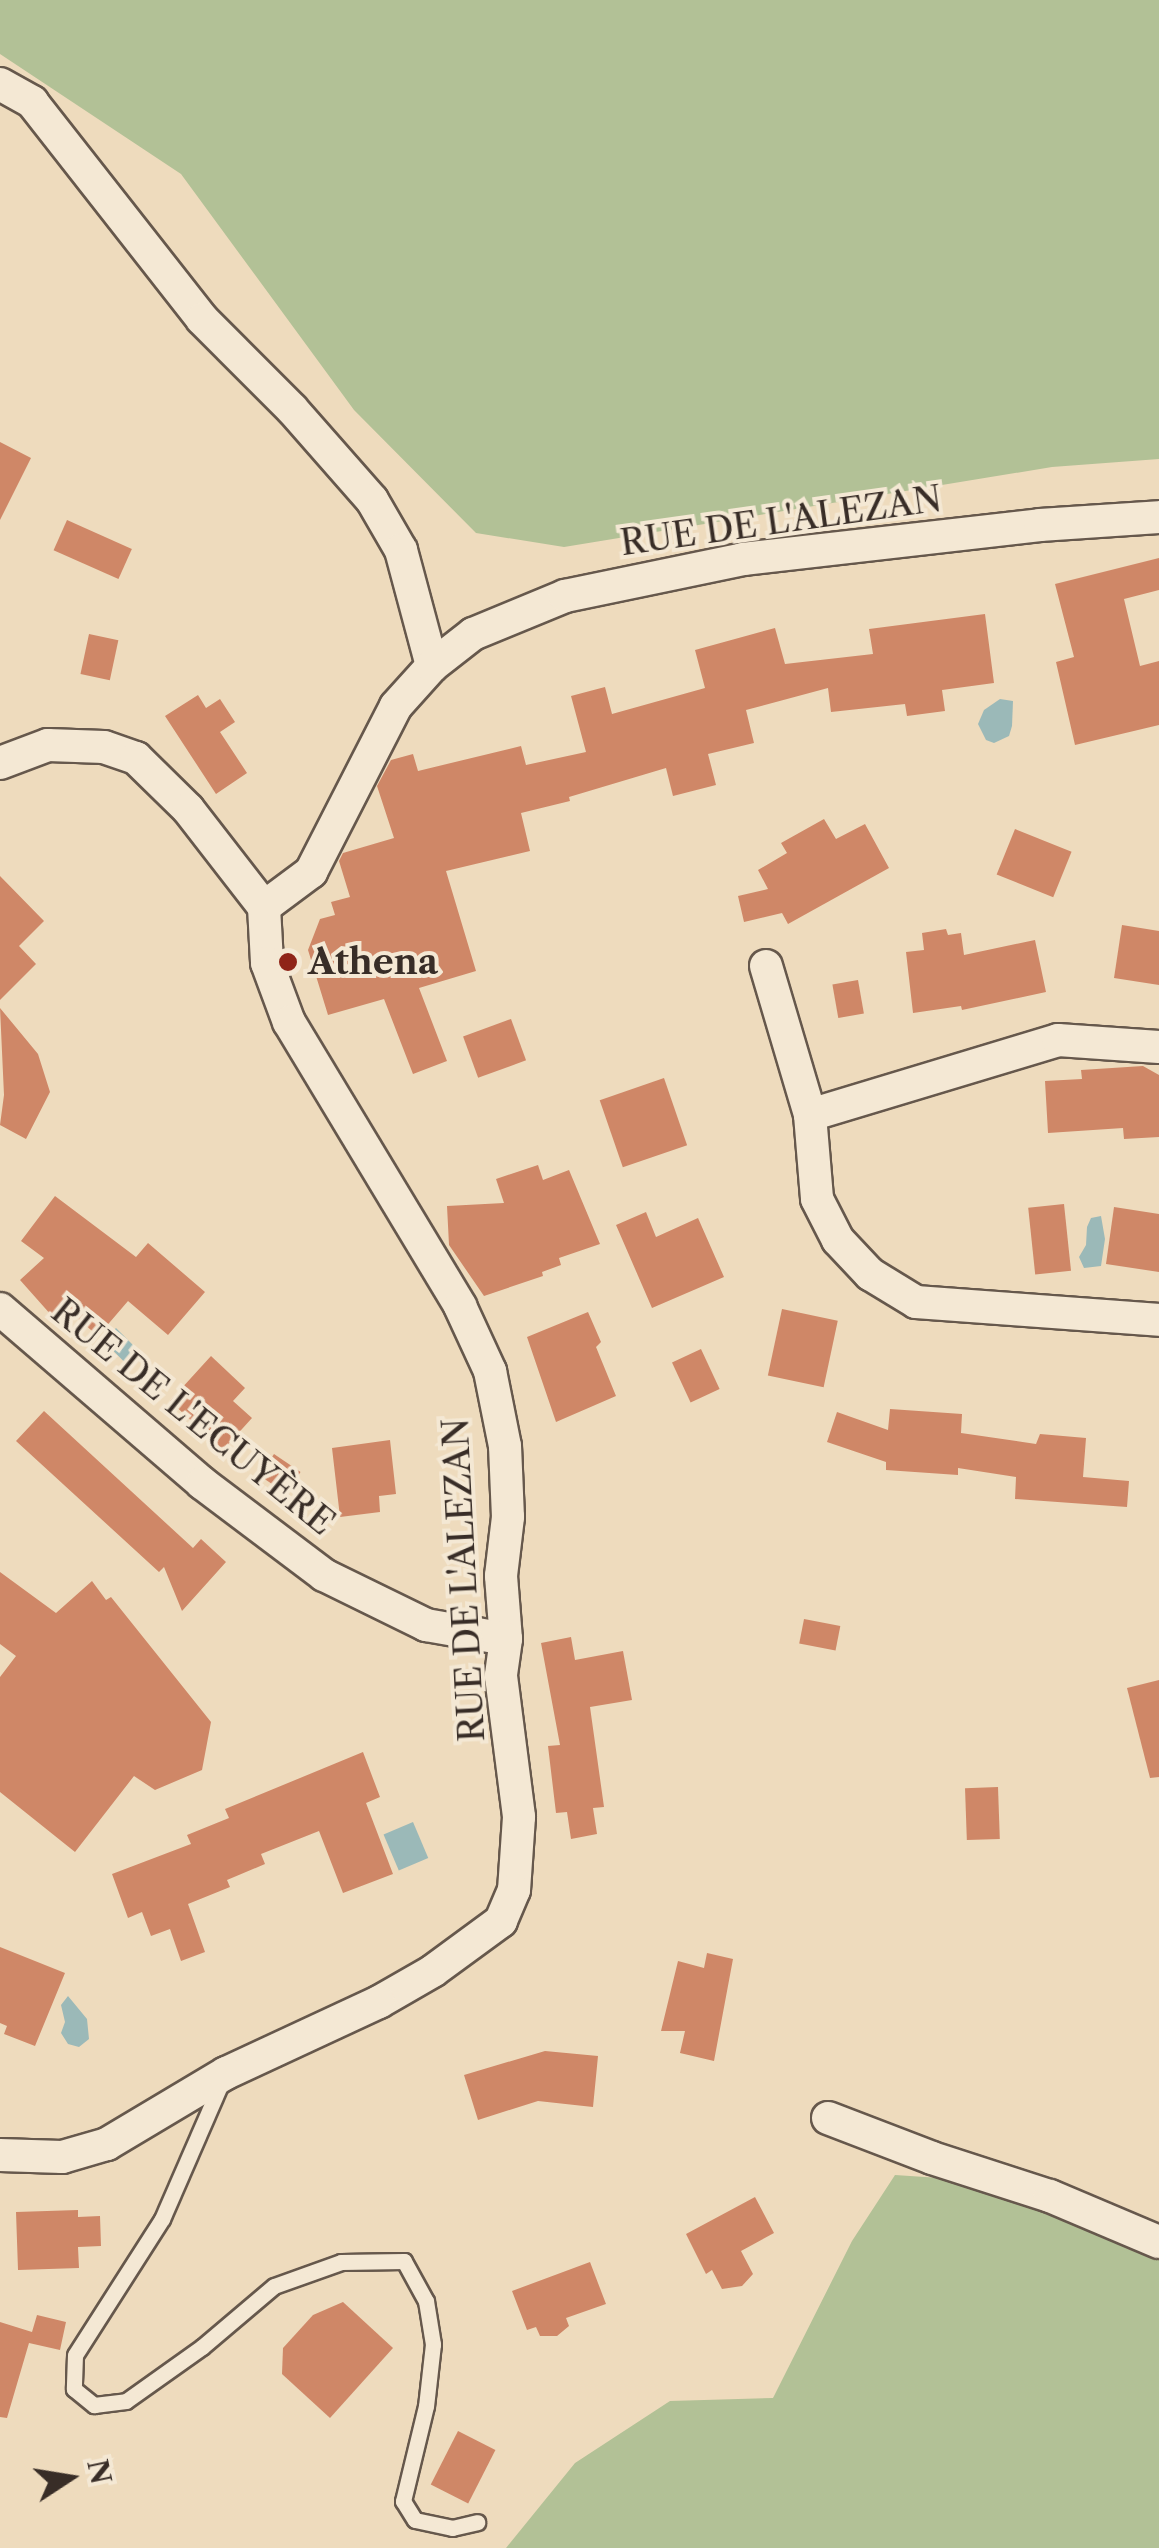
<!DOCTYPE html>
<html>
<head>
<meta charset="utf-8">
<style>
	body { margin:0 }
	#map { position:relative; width:1159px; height:2548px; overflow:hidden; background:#eedbbd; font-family:"Libre Caslon Text",serif }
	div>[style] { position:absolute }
	.green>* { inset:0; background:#b2c196 }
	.water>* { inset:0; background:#9bb9b8; transform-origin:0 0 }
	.building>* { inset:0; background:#cf8767; transform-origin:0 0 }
	.roads { filter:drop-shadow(2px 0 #66584c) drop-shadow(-2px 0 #66584c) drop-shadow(0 2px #66584c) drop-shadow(0 -2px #66584c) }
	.service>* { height:15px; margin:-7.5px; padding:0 7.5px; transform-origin:7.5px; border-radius:7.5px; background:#f4e8d4 }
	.minor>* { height:32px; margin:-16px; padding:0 16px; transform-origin:16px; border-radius:16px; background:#f4e8d4 }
	.dots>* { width:28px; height:28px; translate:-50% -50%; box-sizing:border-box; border:5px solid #f4e8d4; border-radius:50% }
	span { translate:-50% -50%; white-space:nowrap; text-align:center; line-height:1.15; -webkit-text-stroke:8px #f4e8d4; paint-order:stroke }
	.street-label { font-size:35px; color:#382d27 }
	.poi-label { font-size:35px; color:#382d27; font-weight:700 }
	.left { translate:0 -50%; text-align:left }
	.north { position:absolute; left:20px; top:2428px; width:100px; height:100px; -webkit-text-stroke:8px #f4e8d4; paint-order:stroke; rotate:78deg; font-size:28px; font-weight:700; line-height:40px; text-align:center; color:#382d27 }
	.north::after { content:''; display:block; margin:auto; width:35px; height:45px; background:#382d27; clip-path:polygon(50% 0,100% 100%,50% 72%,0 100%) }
</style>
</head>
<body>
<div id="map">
	<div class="green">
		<i style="clip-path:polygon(0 0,1159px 0,1159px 459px,1052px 467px,564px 547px,476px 533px,354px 410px,181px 174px,0 54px)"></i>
		<i style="clip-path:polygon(895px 2175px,955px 2179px,1159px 2253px,1159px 2548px,506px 2548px,575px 2463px,670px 2401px,773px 2398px,852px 2241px)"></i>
	</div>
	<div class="water">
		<i style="clip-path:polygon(1000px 699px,1013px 701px,1012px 726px,1009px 736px,994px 743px,986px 740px,978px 724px,984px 710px)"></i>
		<i style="clip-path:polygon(1101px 1216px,1105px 1239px,1101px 1266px,1084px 1268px,1079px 1257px,1086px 1245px,1087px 1227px,1091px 1218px)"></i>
		<i style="left:116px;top:1328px;width:37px;height:18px;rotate:45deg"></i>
		<i style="left:413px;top:1822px;width:39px;height:32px;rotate:67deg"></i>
		<i style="clip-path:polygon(68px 1996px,87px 2019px,89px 2039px,79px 2047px,68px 2044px,61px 2033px,65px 2022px,61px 2005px)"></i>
	</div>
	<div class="building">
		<i style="clip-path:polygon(0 442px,31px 458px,0 520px)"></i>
		<i style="left:67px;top:520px;width:71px;height:33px;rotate:24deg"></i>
		<i style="clip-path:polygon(1159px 558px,1159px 590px,1124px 599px,1140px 666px,1159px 661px,1159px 725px,1075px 745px,1056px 662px,1074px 657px,1055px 584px)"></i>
		<i style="clip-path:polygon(985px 614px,994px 683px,942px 690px,945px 711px,907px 716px,905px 704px,831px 712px,828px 688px,746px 710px,754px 743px,708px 754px,716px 785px,673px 796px,666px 768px,569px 797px,570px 801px,521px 813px,530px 851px,446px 871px,476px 971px,419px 988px,447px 1061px,413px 1074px,384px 999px,328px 1015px,308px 950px,320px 919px,335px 915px,331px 902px,350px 897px,339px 861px,343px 853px,394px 838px,377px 786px,391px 760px,413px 754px,418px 771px,521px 746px,526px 765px,586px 752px,571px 696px,605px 687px,612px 714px,705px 688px,695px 650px,775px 628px,785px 664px,873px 654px,869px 629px)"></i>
		<i style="left:89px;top:634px;width:30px;height:41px;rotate:12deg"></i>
		<i style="clip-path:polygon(198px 695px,206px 708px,220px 699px,235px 722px,220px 732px,247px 773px,216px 794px,165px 716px)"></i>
		<i style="clip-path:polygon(824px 819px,836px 839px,865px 824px,889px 868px,788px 924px,782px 913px,744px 922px,738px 896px,768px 889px,758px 870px,787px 853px,781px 843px)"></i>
		<i style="left:1015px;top:829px;width:61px;height:49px;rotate:22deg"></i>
		<i style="clip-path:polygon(0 876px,44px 921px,19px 946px,36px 964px,0 1000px)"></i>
		<i style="clip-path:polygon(1122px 925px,1159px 931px,1159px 985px,1114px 978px)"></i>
		<i style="clip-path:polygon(946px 929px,948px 935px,961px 933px,964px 955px,1035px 940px,1046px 992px,962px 1010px,961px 1006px,913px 1013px,906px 952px,924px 950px,922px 933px)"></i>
		<i style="left:858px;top:980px;width:34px;height:26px;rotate:80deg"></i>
		<i style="clip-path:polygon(0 1008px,38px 1054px,50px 1092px,26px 1139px,0 1125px,4px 1095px)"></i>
		<i style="left:511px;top:1019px;width:44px;height:51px;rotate:70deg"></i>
		<i style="clip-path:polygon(1143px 1066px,1159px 1075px,1159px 1137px,1124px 1139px,1123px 1128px,1048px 1133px,1045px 1081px,1082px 1079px,1081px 1070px)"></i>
		<i style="left:664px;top:1078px;width:71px;height:68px;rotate:71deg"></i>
		<i style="clip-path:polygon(538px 1165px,543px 1180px,569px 1170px,600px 1244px,559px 1258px,561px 1265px,542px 1272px,543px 1276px,484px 1296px,449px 1245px,447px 1206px,504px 1203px,496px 1179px)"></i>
		<i style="clip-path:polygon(55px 1196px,136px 1257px,148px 1243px,205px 1292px,168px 1335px,128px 1301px,98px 1336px,63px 1306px,52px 1316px,20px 1280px,44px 1258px,21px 1241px)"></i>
		<i style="left:1064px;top:1204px;width:67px;height:36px;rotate:84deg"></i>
		<i style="clip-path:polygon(1114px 1207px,1159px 1214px,1159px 1272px,1106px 1264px)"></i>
		<i style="clip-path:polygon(646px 1212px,656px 1237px,698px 1218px,724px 1277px,652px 1308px,616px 1225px)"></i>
		<i style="left:782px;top:1309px;width:57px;height:68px;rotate:12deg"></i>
		<i style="clip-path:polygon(588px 1312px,601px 1342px,596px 1347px,616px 1396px,556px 1422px,527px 1337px)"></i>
		<i style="left:701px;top:1349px;width:44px;height:32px;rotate:65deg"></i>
		<i style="clip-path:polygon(211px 1356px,245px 1388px,233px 1401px,252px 1418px,223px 1450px,170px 1401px)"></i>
		<i style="clip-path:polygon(890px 1409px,962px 1414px,961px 1433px,1036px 1444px,1040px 1434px,1086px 1438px,1083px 1477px,1129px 1481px,1127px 1507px,1015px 1499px,1016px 1477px,958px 1468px,958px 1475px,886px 1470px,886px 1462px,827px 1442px,837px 1412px,888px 1430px)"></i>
		<i style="clip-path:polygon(44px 1411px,193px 1548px,201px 1539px,226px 1562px,182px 1611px,164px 1567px,159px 1572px,16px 1441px)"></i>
		<i style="clip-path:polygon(390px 1440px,396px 1494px,379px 1496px,380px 1512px,340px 1517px,332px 1448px)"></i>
		<i style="left:274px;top:1454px;width:32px;height:26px;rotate:34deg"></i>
		<i style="clip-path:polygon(0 1572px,56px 1613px,92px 1581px,106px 1600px,111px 1597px,211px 1722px,202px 1770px,155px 1790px,134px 1776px,75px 1852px,0 1792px,0 1677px,16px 1656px,0 1644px)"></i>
		<i style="left:804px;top:1619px;width:37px;height:25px;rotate:11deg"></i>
		<i style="clip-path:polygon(571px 1637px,575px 1660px,623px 1651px,632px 1700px,590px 1707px,604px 1807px,593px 1808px,597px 1834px,571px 1839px,567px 1812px,556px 1813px,548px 1746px,560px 1745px,541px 1643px)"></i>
		<i style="clip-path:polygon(1159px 1680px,1159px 1777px,1150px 1778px,1127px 1688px)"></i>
		<i style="clip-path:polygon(363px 1752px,380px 1797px,366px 1803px,393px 1874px,343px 1893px,319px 1831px,261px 1854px,265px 1864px,227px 1880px,230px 1887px,188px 1904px,205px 1952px,181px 1961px,170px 1929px,151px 1936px,142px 1912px,128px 1918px,112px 1874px,191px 1844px,187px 1835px,229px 1818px,225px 1809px)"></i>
		<i style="left:998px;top:1787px;width:52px;height:33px;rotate:88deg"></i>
		<i style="clip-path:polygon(0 1947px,65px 1973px,35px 2046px,4px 2034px,7px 2026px,0 2023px)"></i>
		<i style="clip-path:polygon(707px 1953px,733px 1959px,714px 2061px,680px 2053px,685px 2031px,661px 2031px,678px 1961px,704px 1968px)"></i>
		<i style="clip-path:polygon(545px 2051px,598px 2056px,593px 2107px,538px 2101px,478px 2120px,464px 2075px)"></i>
		<i style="clip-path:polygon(755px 2197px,774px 2233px,741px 2251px,753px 2274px,742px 2286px,722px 2289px,712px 2270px,706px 2274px,686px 2234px)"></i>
		<i style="clip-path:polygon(78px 2210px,78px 2217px,100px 2216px,101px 2246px,78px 2247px,79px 2268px,18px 2270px,16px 2212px)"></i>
		<i style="clip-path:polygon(590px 2262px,606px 2304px,566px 2318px,569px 2326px,557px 2336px,540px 2336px,536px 2327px,527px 2330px,512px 2291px)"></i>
		<i style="clip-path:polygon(343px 2302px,393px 2348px,330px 2418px,282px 2374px,283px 2348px,313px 2315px)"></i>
		<i style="clip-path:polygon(37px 2315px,66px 2322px,60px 2350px,29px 2343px,7px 2418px,0 2417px,0 2322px,32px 2332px)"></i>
		<i style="left:458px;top:2431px;width:42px;height:60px;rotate:27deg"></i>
	</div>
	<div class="roads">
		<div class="service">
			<i style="left:222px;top:2081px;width:150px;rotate:113.5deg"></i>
			<i style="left:162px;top:2219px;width:161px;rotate:122.6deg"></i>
			<i style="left:75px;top:2355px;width:34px;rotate:92deg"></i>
			<i style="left:74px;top:2389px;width:26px;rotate:39deg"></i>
			<i style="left:94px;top:2405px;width:32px;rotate:-7deg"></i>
			<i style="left:126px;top:2401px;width:93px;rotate:-35.4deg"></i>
			<i style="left:202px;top:2347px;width:94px;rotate:-40.3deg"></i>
			<i style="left:274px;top:2286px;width:71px;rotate:-19.7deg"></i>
			<i style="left:341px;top:2262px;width:63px;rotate:-0.9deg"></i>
			<i style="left:404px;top:2261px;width:46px;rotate:61.2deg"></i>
			<i style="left:426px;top:2301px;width:44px;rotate:80.8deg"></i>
			<i style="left:433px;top:2344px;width:62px;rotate:96.4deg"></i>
			<i style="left:426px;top:2406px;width:98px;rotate:103.6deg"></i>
			<i style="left:403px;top:2501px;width:22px;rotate:58deg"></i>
			<i style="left:415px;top:2520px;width:38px;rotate:12deg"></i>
			<i style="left:452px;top:2528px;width:26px;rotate:-13deg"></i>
		</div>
		<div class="minor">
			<i style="left:0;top:84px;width:37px;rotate:29deg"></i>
			<i style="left:32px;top:102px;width:276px;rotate:51.9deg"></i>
			<i style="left:202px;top:319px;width:127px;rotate:45deg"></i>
			<i style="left:292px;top:409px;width:121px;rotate:48.7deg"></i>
			<i style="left:372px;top:500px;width:58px;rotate:59.9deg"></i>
			<i style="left:401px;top:550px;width:120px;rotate:75deg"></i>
			<i style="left:0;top:763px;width:51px;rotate:-20.6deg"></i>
			<i style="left:48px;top:745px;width:56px;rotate:2deg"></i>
			<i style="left:104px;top:747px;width:34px;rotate:19deg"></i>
			<i style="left:136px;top:758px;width:73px;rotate:44.4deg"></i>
			<i style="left:188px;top:809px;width:124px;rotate:52.2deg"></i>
			<i style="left:264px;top:907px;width:56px;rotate:86.9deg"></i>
			<i style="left:267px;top:963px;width:63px;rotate:69.6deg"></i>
			<i style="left:289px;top:1022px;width:332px;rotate:58.9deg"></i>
			<i style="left:460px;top:1306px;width:72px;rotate:65.2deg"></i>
			<i style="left:490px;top:1371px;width:76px;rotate:78.7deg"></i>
			<i style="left:505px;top:1446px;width:71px;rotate:87.6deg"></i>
			<i style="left:508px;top:1517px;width:59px;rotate:96.8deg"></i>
			<i style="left:501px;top:1576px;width:63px;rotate:85.5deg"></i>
			<i style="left:506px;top:1639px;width:37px;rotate:98deg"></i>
			<i style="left:501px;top:1676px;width:142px;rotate:82.7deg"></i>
			<i style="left:519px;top:1817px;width:73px;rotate:93.9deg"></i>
			<i style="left:514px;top:1890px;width:34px;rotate:113deg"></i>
			<i style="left:501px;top:1921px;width:84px;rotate:143.7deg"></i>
			<i style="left:433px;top:1971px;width:62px;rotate:150.1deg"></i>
			<i style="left:379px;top:2002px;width:169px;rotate:155.1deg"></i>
			<i style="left:226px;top:2073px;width:139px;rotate:149.2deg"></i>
			<i style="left:107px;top:2144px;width:47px;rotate:163.9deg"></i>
			<i style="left:62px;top:2157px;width:62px;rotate:-178.2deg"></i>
			<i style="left:264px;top:907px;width:59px;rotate:-36.7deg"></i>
			<i style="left:311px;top:872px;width:186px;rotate:-62.9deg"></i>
			<i style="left:396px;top:706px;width:54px;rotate:-48deg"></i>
			<i style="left:432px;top:666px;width:52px;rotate:-38deg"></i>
			<i style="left:473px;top:634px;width:100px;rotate:-22.4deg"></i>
			<i style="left:565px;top:596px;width:182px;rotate:-11.7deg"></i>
			<i style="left:743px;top:559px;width:299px;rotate:-6.5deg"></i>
			<i style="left:1040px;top:525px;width:119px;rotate:-3.8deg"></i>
			<i style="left:766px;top:966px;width:155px;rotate:73.5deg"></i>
			<i style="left:810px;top:1115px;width:84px;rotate:85.2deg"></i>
			<i style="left:817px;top:1199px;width:46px;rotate:62.9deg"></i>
			<i style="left:838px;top:1240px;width:47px;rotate:46.7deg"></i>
			<i style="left:870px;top:1274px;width:54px;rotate:31.3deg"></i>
			<i style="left:916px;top:1302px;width:244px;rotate:4.2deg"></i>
			<i style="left:810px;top:1115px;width:259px;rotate:-16.8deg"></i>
			<i style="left:1058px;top:1040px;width:101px;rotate:4deg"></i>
			<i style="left:0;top:1309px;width:267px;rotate:40.7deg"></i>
			<i style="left:202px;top:1483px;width:153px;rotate:37deg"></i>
			<i style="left:324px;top:1575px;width:114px;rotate:26.1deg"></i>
			<i style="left:426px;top:1625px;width:81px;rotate:9.9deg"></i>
			<i style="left:828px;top:2118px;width:111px;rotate:21deg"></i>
			<i style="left:932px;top:2158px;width:124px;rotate:17.9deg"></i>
			<i style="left:1050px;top:2196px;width:118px;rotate:22.9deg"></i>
		</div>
	</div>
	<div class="dots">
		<i style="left:288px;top:962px;background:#8f2418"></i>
	</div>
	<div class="street-label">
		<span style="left:781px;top:521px;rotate:-8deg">RUE DE L'ALEZAN</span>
		<span style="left:193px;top:1417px;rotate:39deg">RUE DE L'ECUYÈRE</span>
		<span style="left:464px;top:1580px;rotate:-93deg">RUE DE L'ALEZAN</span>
	</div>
	<div class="poi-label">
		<span class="left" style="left:308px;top:962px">Athena</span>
	</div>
	<div class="north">N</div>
</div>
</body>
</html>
